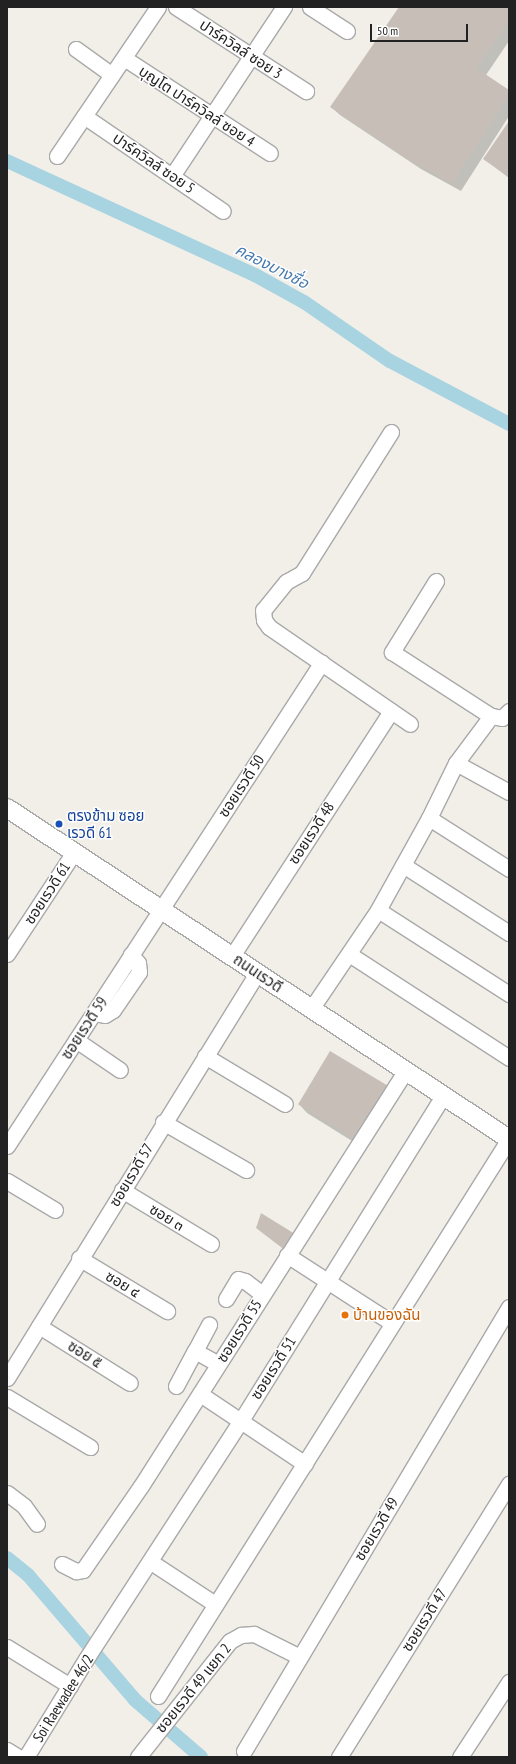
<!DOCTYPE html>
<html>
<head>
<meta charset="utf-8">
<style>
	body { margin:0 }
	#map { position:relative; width:516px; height:1764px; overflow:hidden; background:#f2efe9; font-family:"PT Sans Narrow","Noto Sans Thai",sans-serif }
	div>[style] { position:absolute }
	.shadow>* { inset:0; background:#0003 }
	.canal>* { height:14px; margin:-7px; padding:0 7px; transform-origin:7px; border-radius:7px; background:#a8d3e1 }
	.building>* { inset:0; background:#c7bfb7; transform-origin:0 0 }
	.roads { filter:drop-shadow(1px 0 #a9a9a9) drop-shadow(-1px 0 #a9a9a9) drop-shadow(0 1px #a9a9a9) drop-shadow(0 -1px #a9a9a9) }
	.minor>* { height:15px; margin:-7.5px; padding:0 7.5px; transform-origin:7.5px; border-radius:7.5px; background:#fff }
	.tertiary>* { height:18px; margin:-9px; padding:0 9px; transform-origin:9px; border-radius:9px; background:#fff }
	.dots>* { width:11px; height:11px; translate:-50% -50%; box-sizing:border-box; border:2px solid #fff; border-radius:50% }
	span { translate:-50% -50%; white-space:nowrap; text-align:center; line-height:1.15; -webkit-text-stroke:3px #fff; paint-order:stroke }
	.street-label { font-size:15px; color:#222 }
	.transit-label { font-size:15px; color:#164399 }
	.left { translate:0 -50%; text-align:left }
	.food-label { font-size:15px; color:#c56008 }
	.water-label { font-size:16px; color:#467aae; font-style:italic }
	.frame { position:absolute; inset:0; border:8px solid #222; pointer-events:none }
	.scale { position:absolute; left:370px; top:24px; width:98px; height:18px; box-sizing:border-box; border:2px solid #222; border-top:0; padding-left:5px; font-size:12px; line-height:14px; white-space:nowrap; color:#222; -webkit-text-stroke:3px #fff; paint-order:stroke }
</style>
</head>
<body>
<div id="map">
	<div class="shadow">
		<i style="clip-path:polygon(400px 7px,509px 7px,509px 41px,486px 75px,509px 91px,509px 116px,461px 191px,421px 169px,340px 115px,331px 107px)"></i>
		<i style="clip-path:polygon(509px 123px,509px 178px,484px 159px)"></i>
		<i style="clip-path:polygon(397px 1096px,365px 1149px,307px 1113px,299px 1104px)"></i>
	</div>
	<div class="canal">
		<i style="left:7px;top:161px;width:273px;rotate:24.7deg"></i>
		<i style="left:255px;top:275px;width:56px;rotate:28.9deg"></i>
		<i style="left:304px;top:302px;width:104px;rotate:34.5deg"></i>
		<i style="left:390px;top:361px;width:135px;rotate:27.9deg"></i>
		<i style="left:7px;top:1558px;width:27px;rotate:39deg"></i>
		<i style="left:28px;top:1575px;width:165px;rotate:49.4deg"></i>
		<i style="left:135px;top:1700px;width:87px;rotate:40.8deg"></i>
	</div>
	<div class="building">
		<i style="clip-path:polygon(399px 7px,509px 7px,509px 20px,476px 68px,509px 90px,509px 94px,452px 183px,411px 161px,330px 107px)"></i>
		<i style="clip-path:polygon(509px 121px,509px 177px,483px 159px)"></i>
		<i style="left:330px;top:1051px;width:69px;height:62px;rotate:31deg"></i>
		<i style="clip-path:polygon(261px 1213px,295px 1234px,286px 1251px,256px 1228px)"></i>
	</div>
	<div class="roads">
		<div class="minor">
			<i style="left:176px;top:7px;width:155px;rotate:32.9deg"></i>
			<i style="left:310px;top:7px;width:44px;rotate:33deg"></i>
			<i style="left:76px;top:49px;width:44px;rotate:35.8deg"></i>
			<i style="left:124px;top:58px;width:174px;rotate:33.1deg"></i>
			<i style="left:84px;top:116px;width:168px;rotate:34.4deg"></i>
			<i style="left:57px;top:156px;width:180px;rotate:-55.9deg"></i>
			<i style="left:172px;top:176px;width:203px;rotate:-56.5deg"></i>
			<i style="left:391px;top:432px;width:167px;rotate:122.3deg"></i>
			<i style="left:302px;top:573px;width:18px;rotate:151deg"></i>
			<i style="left:286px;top:582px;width:36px;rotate:129deg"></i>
			<i style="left:263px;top:610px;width:10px;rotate:84deg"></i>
			<i style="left:264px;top:620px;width:9px;rotate:54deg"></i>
			<i style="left:269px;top:627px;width:171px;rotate:34.5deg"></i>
			<i style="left:436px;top:581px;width:84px;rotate:121.8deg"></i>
			<i style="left:392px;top:652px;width:118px;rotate:32.9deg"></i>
			<i style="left:491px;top:716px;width:11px;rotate:10deg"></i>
			<i style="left:502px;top:718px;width:10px;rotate:-45deg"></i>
			<i style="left:456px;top:763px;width:60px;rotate:28.7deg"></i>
			<i style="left:429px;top:818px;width:95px;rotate:32.5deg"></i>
			<i style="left:403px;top:865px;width:126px;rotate:32.7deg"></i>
			<i style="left:378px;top:910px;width:156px;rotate:32.7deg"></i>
			<i style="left:7px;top:954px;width:122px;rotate:-56.7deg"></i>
			<i style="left:349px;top:954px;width:191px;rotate:33deg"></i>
			<i style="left:232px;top:956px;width:292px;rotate:-57deg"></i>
			<i style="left:311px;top:1009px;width:120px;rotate:-55.9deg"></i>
			<i style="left:378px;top:910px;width:105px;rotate:-61deg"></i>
			<i style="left:429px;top:818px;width:61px;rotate:-63.9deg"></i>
			<i style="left:456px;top:763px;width:59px;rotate:-53.3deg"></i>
			<i style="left:94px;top:1013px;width:11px;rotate:10deg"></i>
			<i style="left:105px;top:1015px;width:9px;rotate:-32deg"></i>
			<i style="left:113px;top:1010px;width:46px;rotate:-55.6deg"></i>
			<i style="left:139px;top:972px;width:9px;rotate:-96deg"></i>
			<i style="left:138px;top:963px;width:11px;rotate:-131deg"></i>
			<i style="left:76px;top:1040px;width:53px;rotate:34.3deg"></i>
			<i style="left:205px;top:1056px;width:93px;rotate:31deg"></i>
			<i style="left:163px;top:1122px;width:96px;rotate:30deg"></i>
			<i style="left:7px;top:1146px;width:577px;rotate:-56.94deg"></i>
			<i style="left:7px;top:1181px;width:56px;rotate:31.1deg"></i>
			<i style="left:122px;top:1190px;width:104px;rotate:31.2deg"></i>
			<i style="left:287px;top:1255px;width:125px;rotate:32.9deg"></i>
			<i style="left:79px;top:1258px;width:103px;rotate:31.1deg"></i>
			<i style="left:226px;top:1299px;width:23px;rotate:-59deg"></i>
			<i style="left:238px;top:1279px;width:7px;rotate:16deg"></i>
			<i style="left:245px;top:1281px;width:21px;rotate:37deg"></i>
			<i style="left:39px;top:1326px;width:107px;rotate:32.1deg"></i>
			<i style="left:195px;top:1351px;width:30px;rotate:-62deg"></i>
			<i style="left:7px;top:1378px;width:476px;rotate:-58.3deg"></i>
			<i style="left:176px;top:1386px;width:40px;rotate:-62deg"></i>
			<i style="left:195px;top:1351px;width:26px;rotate:29deg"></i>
			<i style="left:200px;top:1394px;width:126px;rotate:33.7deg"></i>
			<i style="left:7px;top:1397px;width:97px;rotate:31.1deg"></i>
			<i style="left:7px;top:1493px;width:21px;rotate:37deg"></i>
			<i style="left:24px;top:1506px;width:22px;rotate:54deg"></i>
			<i style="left:151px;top:1562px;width:77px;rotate:33.3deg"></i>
			<i style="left:62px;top:1564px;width:16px;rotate:27deg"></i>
			<i style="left:76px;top:1571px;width:7px;rotate:-8deg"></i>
			<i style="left:83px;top:1570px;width:102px;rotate:-55.4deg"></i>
			<i style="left:141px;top:1486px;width:492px;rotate:-57.5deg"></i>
			<i style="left:7px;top:1647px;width:74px;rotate:31.8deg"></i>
			<i style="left:158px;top:1696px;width:658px;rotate:-57.78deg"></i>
			<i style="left:7px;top:1750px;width:13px;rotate:32deg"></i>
			<i style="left:244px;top:1751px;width:517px;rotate:-59.17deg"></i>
			<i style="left:26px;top:1757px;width:115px;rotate:-58.5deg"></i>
			<i style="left:86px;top:1659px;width:283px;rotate:-57deg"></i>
			<i style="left:240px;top:1422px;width:384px;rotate:-58.1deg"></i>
			<i style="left:138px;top:1757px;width:148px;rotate:-51.6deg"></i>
			<i style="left:230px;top:1641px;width:13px;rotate:-29deg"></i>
			<i style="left:241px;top:1635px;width:13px;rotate:-4deg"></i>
			<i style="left:254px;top:1634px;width:51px;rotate:26.6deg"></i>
			<i style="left:339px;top:1757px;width:322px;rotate:-58.1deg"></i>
			<i style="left:460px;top:1757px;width:90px;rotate:-56.8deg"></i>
		</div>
		<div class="tertiary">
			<i style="left:7px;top:808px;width:601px;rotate:33.4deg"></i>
		</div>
	</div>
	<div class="dots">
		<i style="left:59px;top:824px;background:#1a4fb4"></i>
		<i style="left:345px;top:1315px;background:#e8710a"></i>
	</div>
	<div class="street-label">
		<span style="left:241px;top:49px;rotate:33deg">ปาร์ควิลล์ ซอย 3</span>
		<span style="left:197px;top:106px;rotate:33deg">บุญโต ปาร์ควิลล์ ซอย 4</span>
		<span style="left:154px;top:163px;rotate:34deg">ปาร์ควิลล์ ซอย 5</span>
		<span style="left:241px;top:786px;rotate:-57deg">ซอยเรวดี 50</span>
		<span style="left:311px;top:833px;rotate:-57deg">ซอยเรวดี 48</span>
		<span style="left:47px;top:893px;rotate:-57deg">ซอยเรวดี 61</span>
		<span style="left:258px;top:973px;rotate:34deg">ถนนเรวดี</span>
		<span style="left:84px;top:1028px;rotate:-57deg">ซอยเรวดี 59</span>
		<span style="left:131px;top:1175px;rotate:-59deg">ซอยเรวดี 57</span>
		<span style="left:167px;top:1217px;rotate:31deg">ซอย ๓</span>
		<span style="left:123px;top:1284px;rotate:31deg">ซอย ๔</span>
		<span style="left:239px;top:1331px;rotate:-58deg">ซอยเรวดี 55</span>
		<span style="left:85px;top:1354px;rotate:32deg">ซอย ๕</span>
		<span style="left:273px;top:1368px;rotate:-58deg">ซอยเรวดี 51</span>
		<span style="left:376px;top:1529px;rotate:-59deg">ซอยเรวดี 49</span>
		<span style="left:424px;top:1620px;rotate:-58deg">ซอยเรวดี 47</span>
		<span style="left:193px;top:1688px;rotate:-51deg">ซอยเรวดี 49 แยก 2</span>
		<span style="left:63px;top:1698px;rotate:-58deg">Soi Raewadee 46/2</span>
	</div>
	<div class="transit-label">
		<span class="left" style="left:67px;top:824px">ตรงข้าม ซอย<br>เรวดี 61</span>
	</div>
	<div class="food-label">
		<span class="left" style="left:353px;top:1315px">บ้านของฉัน</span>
	</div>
	<div class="water-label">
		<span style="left:272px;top:266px;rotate:27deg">คลองบางซื่อ</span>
	</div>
	<div class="frame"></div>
	<div class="scale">50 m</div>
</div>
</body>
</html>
